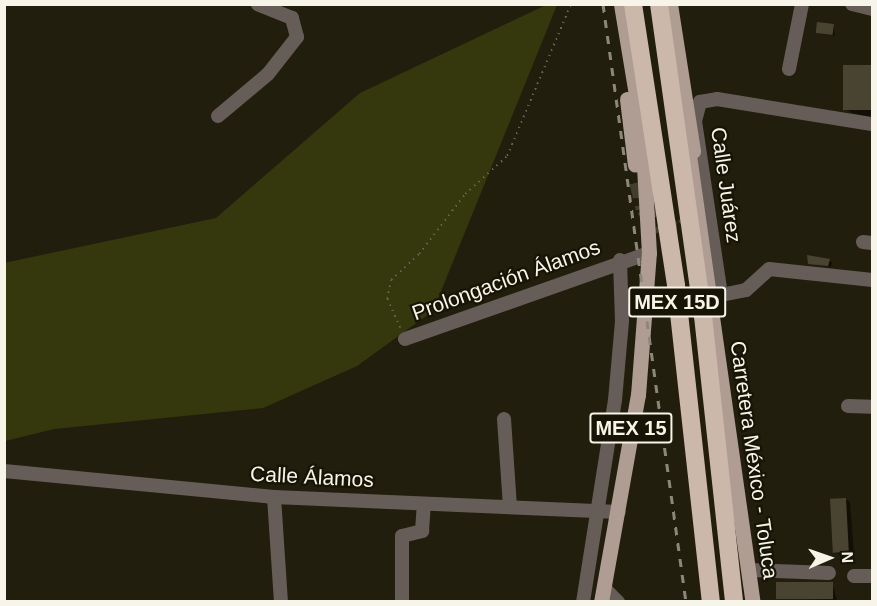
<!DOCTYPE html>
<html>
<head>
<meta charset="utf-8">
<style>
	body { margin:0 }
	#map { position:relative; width:877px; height:606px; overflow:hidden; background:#221e0d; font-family:Helvetica,sans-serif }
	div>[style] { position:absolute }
	.green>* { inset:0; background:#35380c }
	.shadow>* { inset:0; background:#0007 }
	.building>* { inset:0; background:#494432; transform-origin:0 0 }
	.major-tunnel>* { height:15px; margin-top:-7.5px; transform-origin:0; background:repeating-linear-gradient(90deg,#423e2e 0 15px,transparent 0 23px) }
	.path>* { height:1.5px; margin-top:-0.75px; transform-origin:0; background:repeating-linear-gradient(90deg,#666253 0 1.5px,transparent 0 6px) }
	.minor>* { height:14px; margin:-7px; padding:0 7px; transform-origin:7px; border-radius:7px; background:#665d58 }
	.major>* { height:15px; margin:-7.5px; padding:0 7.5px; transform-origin:7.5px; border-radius:7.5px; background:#af9d94 }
	.rail>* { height:3px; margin-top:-1.5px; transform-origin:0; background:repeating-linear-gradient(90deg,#8b8779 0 8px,transparent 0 16px) }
	.highway-bridge>* { height:18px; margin:-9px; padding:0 9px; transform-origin:9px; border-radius:9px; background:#ccb7ab }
	span { translate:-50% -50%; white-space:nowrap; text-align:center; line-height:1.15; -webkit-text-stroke:4.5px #181405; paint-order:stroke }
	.shield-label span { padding:2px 4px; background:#181405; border:2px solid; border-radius:4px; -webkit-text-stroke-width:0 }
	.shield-label { font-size:20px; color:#f7f4e9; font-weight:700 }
	.street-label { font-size:21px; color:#f7f4e9 }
	.frame { position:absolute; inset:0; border:6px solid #f7f4e9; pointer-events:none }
	.north { position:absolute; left:799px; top:528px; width:60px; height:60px; -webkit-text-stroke:4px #181405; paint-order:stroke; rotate:88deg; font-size:16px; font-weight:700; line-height:24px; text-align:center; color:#f7f4e9 }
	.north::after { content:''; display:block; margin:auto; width:21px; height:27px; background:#f7f4e9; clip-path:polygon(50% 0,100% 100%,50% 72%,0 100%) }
</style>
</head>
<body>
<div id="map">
	<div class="green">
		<i style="clip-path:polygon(546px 5px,557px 5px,433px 311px,357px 366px,263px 408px,54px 429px,5px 441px,4px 263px,216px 218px,360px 93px)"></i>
	</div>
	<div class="shadow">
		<i style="clip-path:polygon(833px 26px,835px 36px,817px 33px)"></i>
		<i style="clip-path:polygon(872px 67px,872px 117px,852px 113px,845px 109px)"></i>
		<i style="clip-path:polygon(832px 262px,831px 267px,809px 263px,829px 261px)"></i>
		<i style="clip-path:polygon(845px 499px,850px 502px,854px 554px,840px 555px,835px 552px)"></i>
		<i style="clip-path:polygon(832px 583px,837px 600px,777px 598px)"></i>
	</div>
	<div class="building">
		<i style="left:817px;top:22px;width:17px;height:11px;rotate:7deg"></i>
		<i style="left:843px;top:65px;width:30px;height:45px"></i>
		<i style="clip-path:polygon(807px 255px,830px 259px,828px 266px,808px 264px)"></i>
		<i style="left:846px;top:498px;width:54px;height:16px;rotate:87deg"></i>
		<i style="left:776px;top:582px;width:57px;height:17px"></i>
	</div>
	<div class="major-tunnel">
		<i style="left:637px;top:182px;width:27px;rotate:77deg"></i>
		<i style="left:643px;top:208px;width:28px;rotate:46deg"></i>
		<i style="left:662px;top:228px;width:21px;rotate:-5deg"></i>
		<i style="left:683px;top:226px;width:16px;rotate:-43deg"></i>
	</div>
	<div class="path">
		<i style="left:400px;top:328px;width:32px;rotate:-114deg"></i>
		<i style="left:387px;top:299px;width:19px;rotate:-78deg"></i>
		<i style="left:391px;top:280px;width:38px;rotate:-43deg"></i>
		<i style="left:419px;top:254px;width:76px;rotate:-52.5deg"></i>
		<i style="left:465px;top:194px;width:57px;rotate:-42.1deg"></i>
		<i style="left:507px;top:156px;width:165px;rotate:-67.2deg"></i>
	</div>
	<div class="minor">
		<i style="left:852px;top:4px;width:21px;rotate:14deg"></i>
		<i style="left:789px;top:69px;width:66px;rotate:-78.7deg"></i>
		<i style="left:218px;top:116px;width:65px;rotate:-40deg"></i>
		<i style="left:268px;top:74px;width:47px;rotate:-51.9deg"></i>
		<i style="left:297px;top:37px;width:20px;rotate:-105deg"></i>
		<i style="left:292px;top:18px;width:37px;rotate:-158deg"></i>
		<i style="left:863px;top:242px;width:9px;rotate:6deg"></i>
		<i style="left:721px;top:295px;width:25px;rotate:-11deg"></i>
		<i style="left:746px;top:290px;width:31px;rotate:-42deg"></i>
		<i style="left:769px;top:269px;width:104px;rotate:6.1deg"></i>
		<i style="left:710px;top:296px;width:11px;rotate:-5deg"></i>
		<i style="left:721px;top:295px;width:176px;rotate:-98.5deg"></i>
		<i style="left:695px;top:121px;width:20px;rotate:-75deg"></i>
		<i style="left:700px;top:102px;width:17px;rotate:-10deg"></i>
		<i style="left:717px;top:99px;width:157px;rotate:9.2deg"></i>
		<i style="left:405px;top:339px;width:259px;rotate:-19.4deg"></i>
		<i style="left:848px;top:406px;width:24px;rotate:2deg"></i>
		<i style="left:504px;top:419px;width:88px;rotate:86.1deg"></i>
		<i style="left:4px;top:471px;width:271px;rotate:5.5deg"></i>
		<i style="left:274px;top:497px;width:345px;rotate:2.5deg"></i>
		<i style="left:274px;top:497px;width:105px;rotate:86.2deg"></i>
		<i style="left:749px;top:570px;width:80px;rotate:2.1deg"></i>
		<i style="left:854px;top:576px;width:18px"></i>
		<i style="left:604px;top:588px;width:20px;rotate:45deg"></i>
		<i style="left:402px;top:602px;width:66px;rotate:-90deg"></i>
		<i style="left:402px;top:536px;width:21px;rotate:-14deg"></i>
		<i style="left:422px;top:531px;width:27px;rotate:-86deg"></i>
		<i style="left:583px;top:602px;width:205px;rotate:-81deg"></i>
		<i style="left:615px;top:400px;width:79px;rotate:-84.9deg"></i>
		<i style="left:622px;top:321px;width:61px;rotate:-91.9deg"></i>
	</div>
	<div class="major">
		<i style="left:670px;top:4px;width:149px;rotate:81.1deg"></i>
		<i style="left:627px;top:99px;width:66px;rotate:83.1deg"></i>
		<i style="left:687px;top:141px;width:466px;rotate:81.9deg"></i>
		<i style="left:601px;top:602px;width:210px;rotate:-79.9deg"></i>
		<i style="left:638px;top:395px;width:142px;rotate:-85.6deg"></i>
		<i style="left:649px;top:253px;width:122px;rotate:-93.3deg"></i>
		<i style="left:642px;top:131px;width:129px;rotate:-99.4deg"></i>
	</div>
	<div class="rail">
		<i style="left:603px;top:4px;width:604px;rotate:82.1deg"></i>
	</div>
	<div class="highway-bridge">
		<i style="left:633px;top:4px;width:285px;rotate:81.3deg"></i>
		<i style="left:676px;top:286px;width:318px;rotate:83.7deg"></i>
		<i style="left:659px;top:4px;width:315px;rotate:82deg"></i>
		<i style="left:703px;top:316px;width:288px;rotate:83.8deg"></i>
	</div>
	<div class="shield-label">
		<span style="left:677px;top:302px">MEX 15D</span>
		<span style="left:631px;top:428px">MEX 15</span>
	</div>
	<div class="street-label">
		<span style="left:726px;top:185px;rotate:82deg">Calle Juárez</span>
		<span style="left:506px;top:280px;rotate:-20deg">Prolongación Álamos</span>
		<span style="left:754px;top:460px;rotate:82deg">Carretera México - Toluca</span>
		<span style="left:312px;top:477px;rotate:3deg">Calle Álamos</span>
	</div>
	<div class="frame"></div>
	<div class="north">N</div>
</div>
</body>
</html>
